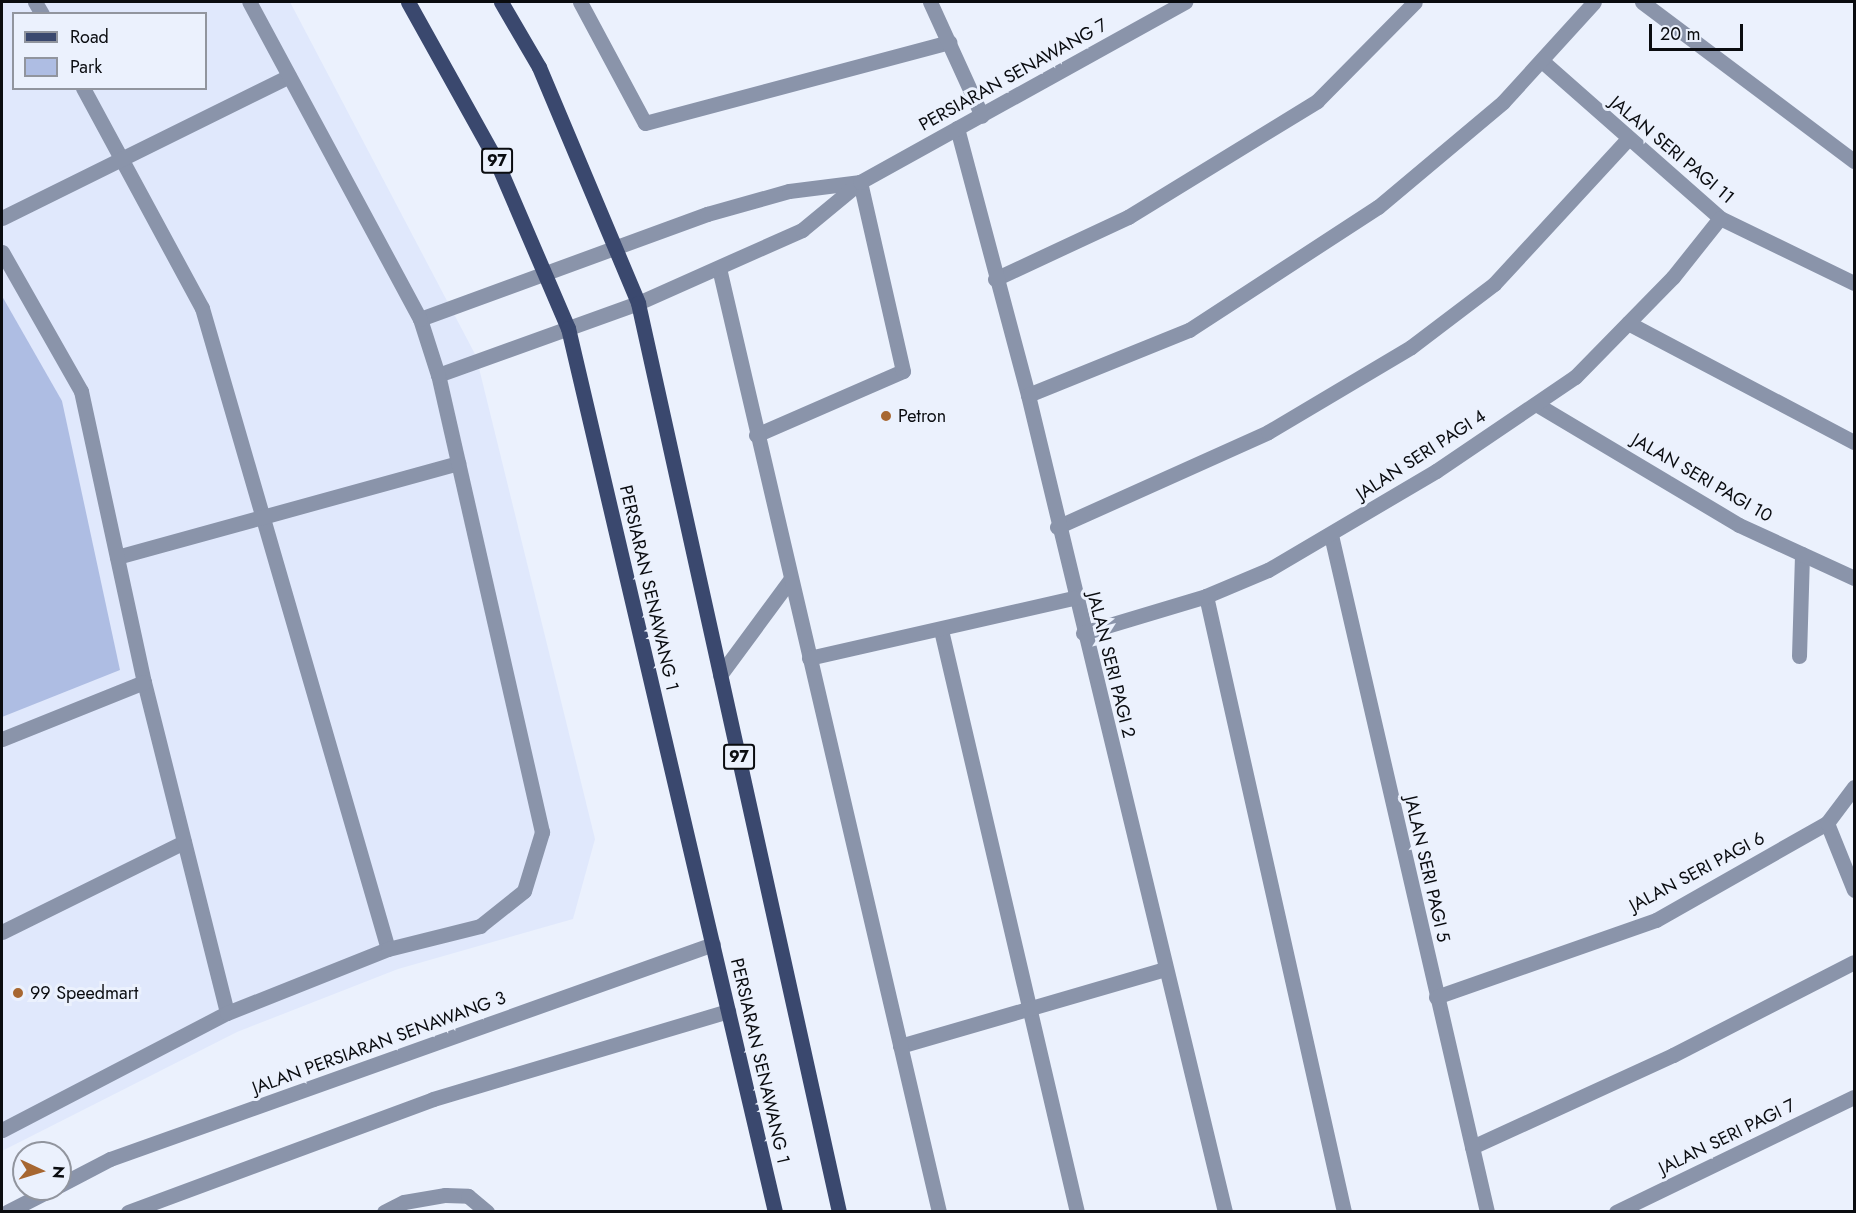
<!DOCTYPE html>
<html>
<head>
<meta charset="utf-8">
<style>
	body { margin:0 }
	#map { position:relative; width:1856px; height:1213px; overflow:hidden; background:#ebf1fd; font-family:Jost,sans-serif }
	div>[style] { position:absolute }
	.built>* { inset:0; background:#e0e8fc }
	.green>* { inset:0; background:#aebde3 }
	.service>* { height:15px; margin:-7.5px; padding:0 7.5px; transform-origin:7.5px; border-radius:7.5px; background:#8a94aa }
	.minor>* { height:15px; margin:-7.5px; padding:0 7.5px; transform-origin:7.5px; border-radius:7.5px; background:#8a94aa }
	.tertiary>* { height:15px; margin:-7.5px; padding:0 7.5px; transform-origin:7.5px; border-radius:7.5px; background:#8a94aa }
	.primary>* { height:15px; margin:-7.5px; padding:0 7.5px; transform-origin:7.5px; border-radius:7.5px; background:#3a486e }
	.dots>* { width:16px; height:16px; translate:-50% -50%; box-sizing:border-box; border:3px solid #ebf1fd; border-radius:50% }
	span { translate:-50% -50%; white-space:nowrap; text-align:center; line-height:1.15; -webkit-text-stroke:6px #ebf1fd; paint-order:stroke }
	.shield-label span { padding:2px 4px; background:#ebf1fd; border:2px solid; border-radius:4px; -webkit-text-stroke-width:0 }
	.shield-label { font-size:16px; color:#0a0c10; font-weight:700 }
	.street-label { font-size:18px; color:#0a0c10 }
	.poi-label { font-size:18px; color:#0a0c10 }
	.left { translate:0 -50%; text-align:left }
	.frame { position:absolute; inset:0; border:3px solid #0a0c10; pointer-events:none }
	.legend { position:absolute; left:12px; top:12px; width:195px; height:78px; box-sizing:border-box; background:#ebf1fd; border:2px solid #91959e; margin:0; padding:8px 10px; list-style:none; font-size:18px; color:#0a0c10 }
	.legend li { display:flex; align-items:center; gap:12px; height:30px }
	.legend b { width:30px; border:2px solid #91959e }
	.north { position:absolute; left:12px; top:1141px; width:60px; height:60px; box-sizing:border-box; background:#ebf1fd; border:2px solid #91959e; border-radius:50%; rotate:94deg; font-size:16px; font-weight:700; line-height:24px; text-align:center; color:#0a0c10 }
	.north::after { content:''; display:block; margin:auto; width:21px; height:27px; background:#a76731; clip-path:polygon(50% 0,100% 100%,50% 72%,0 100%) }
	.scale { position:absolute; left:1649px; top:24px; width:94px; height:27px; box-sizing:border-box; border:3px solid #0a0c10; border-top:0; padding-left:8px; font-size:18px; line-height:21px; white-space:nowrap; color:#0a0c10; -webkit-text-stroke:4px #ebf1fd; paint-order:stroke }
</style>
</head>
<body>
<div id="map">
	<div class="built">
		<i style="clip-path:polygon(evenodd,2px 2px,290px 2px,476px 356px,595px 839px,573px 919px,398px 969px,237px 1032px,2px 1151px,2px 2px,14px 14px,206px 14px,206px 88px,14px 88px,14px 14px)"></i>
	</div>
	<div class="green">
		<i style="clip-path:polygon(2px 296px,62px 401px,120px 670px,2px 717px)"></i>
	</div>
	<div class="service">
		<i style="left:35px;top:2px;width:14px;rotate:60deg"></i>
		<i style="left:1642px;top:2px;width:265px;rotate:36.9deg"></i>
		<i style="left:83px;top:88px;width:250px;rotate:61.6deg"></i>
		<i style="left:202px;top:308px;width:667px;rotate:73.82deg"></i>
		<i style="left:995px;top:279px;width:147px;rotate:-25deg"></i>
		<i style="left:1128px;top:217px;width:222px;rotate:-31.5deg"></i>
		<i style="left:1317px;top:101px;width:139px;rotate:-45.3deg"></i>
		<i style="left:1628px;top:323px;width:255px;rotate:27.8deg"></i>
		<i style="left:756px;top:435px;width:160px;rotate:-23.5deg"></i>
		<i style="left:903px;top:371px;width:194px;rotate:-102.8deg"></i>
		<i style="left:1057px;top:527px;width:231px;rotate:-24.2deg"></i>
		<i style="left:1268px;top:432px;width:166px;rotate:-30.7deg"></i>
		<i style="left:1411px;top:347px;width:104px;rotate:-37.2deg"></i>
		<i style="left:1494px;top:284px;width:196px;rotate:-47.3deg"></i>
		<i style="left:117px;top:557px;width:354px;rotate:-15.4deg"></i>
		<i style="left:1206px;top:596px;width:631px;rotate:77.37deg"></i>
		<i style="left:941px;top:630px;width:598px;rotate:76.85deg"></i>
		<i style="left:1799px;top:656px;width:102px;rotate:-88.3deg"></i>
		<i style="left:720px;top:675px;width:118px;rotate:-53.6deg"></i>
		<i style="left:2px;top:932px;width:203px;rotate:-26.3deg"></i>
		<i style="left:900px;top:1046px;width:276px;rotate:-16.2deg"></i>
		<i style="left:1472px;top:1147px;width:221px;rotate:-24.6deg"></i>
		<i style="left:1673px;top:1055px;width:203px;rotate:-27.2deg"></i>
		<i style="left:384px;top:1212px;width:22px;rotate:-27deg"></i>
		<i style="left:404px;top:1202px;width:42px;rotate:-9.7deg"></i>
		<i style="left:445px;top:1195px;width:23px;rotate:2deg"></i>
		<i style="left:468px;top:1196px;width:25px;rotate:40deg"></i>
	</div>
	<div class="minor">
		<i style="left:580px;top:2px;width:137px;rotate:61.8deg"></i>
		<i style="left:645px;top:123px;width:315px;rotate:-14.9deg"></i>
		<i style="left:930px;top:2px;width:125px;rotate:65.5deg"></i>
		<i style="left:1542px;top:61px;width:237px;rotate:41.4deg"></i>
		<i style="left:1720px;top:218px;width:149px;rotate:25.9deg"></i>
		<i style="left:957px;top:128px;width:276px;rotate:75.1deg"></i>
		<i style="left:1028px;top:395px;width:840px;rotate:76.44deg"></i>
		<i style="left:2px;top:218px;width:320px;rotate:-26.3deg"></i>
		<i style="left:2px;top:252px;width:160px;rotate:60.4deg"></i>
		<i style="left:81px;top:391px;width:298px;rotate:77.8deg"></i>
		<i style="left:144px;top:682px;width:341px;rotate:75.9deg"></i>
		<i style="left:719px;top:268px;width:969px;rotate:76.88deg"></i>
		<i style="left:420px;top:319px;width:306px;rotate:-20.1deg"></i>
		<i style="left:707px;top:214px;width:85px;rotate:-15.7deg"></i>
		<i style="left:789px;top:191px;width:72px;rotate:-7.2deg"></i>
		<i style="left:438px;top:375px;width:213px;rotate:-19.8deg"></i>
		<i style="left:638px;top:303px;width:180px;rotate:-24deg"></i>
		<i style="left:802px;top:230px;width:75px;rotate:-39.6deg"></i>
		<i style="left:860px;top:182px;width:372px;rotate:-29deg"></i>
		<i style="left:1028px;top:395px;width:174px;rotate:-22deg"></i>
		<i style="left:1189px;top:330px;width:225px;rotate:-33.1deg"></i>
		<i style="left:1378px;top:207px;width:163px;rotate:-40deg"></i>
		<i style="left:1503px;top:102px;width:135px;rotate:-47.7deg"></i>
		<i style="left:1536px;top:404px;width:236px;rotate:30.8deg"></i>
		<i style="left:1739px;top:525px;width:127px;rotate:24.7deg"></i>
		<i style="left:1331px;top:535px;width:695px;rotate:77.02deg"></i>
		<i style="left:1083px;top:633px;width:128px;rotate:-16.7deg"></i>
		<i style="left:1206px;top:596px;width:67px;rotate:-22.8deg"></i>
		<i style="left:1268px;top:570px;width:195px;rotate:-30.5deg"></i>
		<i style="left:1436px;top:471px;width:168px;rotate:-34.1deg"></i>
		<i style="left:1575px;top:377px;width:140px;rotate:-45.6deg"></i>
		<i style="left:1673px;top:277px;width:75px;rotate:-51.5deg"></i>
		<i style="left:809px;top:658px;width:272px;rotate:-12.8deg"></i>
		<i style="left:2px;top:739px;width:153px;rotate:-21.9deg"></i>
		<i style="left:1827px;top:823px;width:72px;rotate:68.1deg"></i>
		<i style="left:1436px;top:997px;width:233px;rotate:-19.3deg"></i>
		<i style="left:1656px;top:920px;width:197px;rotate:-29.6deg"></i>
		<i style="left:1827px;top:823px;width:45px;rotate:-53.1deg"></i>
		<i style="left:2px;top:1130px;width:254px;rotate:-27.5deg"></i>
		<i style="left:227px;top:1013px;width:173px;rotate:-21.7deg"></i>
		<i style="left:388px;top:949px;width:95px;rotate:-14deg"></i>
		<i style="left:480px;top:926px;width:56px;rotate:-38.5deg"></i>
		<i style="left:524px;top:891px;width:62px;rotate:-73deg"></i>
		<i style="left:542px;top:832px;width:469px;rotate:-102.8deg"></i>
		<i style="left:438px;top:375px;width:59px;rotate:-107.8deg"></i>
		<i style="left:420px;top:319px;width:360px;rotate:-118.3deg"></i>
		<i style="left:1616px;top:1212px;width:264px;rotate:-25.8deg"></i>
	</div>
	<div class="tertiary">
		<i style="left:60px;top:1185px;width:56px;rotate:-27.5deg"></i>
		<i style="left:110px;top:1159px;width:640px;rotate:-19.62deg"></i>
		<i style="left:7px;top:1212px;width:51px;rotate:-27.1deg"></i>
		<i style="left:128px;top:1212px;width:325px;rotate:-20.3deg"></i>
		<i style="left:433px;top:1099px;width:308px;rotate:-16.6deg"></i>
	</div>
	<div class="primary">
		<i style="left:408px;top:2px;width:179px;rotate:60.9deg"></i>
		<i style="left:495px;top:158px;width:185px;rotate:66.8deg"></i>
		<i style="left:568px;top:328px;width:908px;rotate:76.82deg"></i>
		<i style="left:501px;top:2px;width:75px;rotate:59.7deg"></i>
		<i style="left:539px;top:67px;width:256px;rotate:67.2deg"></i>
		<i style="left:638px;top:303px;width:931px;rotate:77.53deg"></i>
	</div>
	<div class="dots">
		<i style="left:886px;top:416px;background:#a76731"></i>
		<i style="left:18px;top:993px;background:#a76731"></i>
	</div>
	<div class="shield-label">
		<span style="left:497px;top:161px">97</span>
		<span style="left:739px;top:757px">97</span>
	</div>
	<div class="street-label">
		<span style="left:1013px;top:75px;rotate:-29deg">PERSIARAN SENAWANG 7</span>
		<span style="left:1672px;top:150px;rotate:40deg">JALAN SERI PAGI 11</span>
		<span style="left:1421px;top:455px;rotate:-33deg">JALAN SERI PAGI 4</span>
		<span style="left:1702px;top:478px;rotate:30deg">JALAN SERI PAGI 10</span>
		<span style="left:649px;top:588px;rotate:77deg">PERSIARAN SENAWANG 1</span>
		<span style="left:1111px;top:665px;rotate:76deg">JALAN SERI PAGI 2</span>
		<span style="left:1427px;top:869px;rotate:77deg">JALAN SERI PAGI 5</span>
		<span style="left:1697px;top:872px;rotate:-28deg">JALAN SERI PAGI 6</span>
		<span style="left:379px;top:1043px;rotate:-20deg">JALAN PERSIARAN SENAWANG 3</span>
		<span style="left:760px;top:1061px;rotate:77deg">PERSIARAN SENAWANG 1</span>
		<span style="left:1727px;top:1137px;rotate:-26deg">JALAN SERI PAGI 7</span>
	</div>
	<div class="poi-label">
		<span class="left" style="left:898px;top:416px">Petron</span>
		<span class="left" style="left:30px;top:993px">99 Speedmart</span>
	</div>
	<div class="frame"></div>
	<ul class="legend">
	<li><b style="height:8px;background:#3a486e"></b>Road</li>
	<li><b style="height:16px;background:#aebde3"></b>Park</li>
	</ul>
	<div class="north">N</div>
	<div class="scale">20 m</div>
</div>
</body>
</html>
